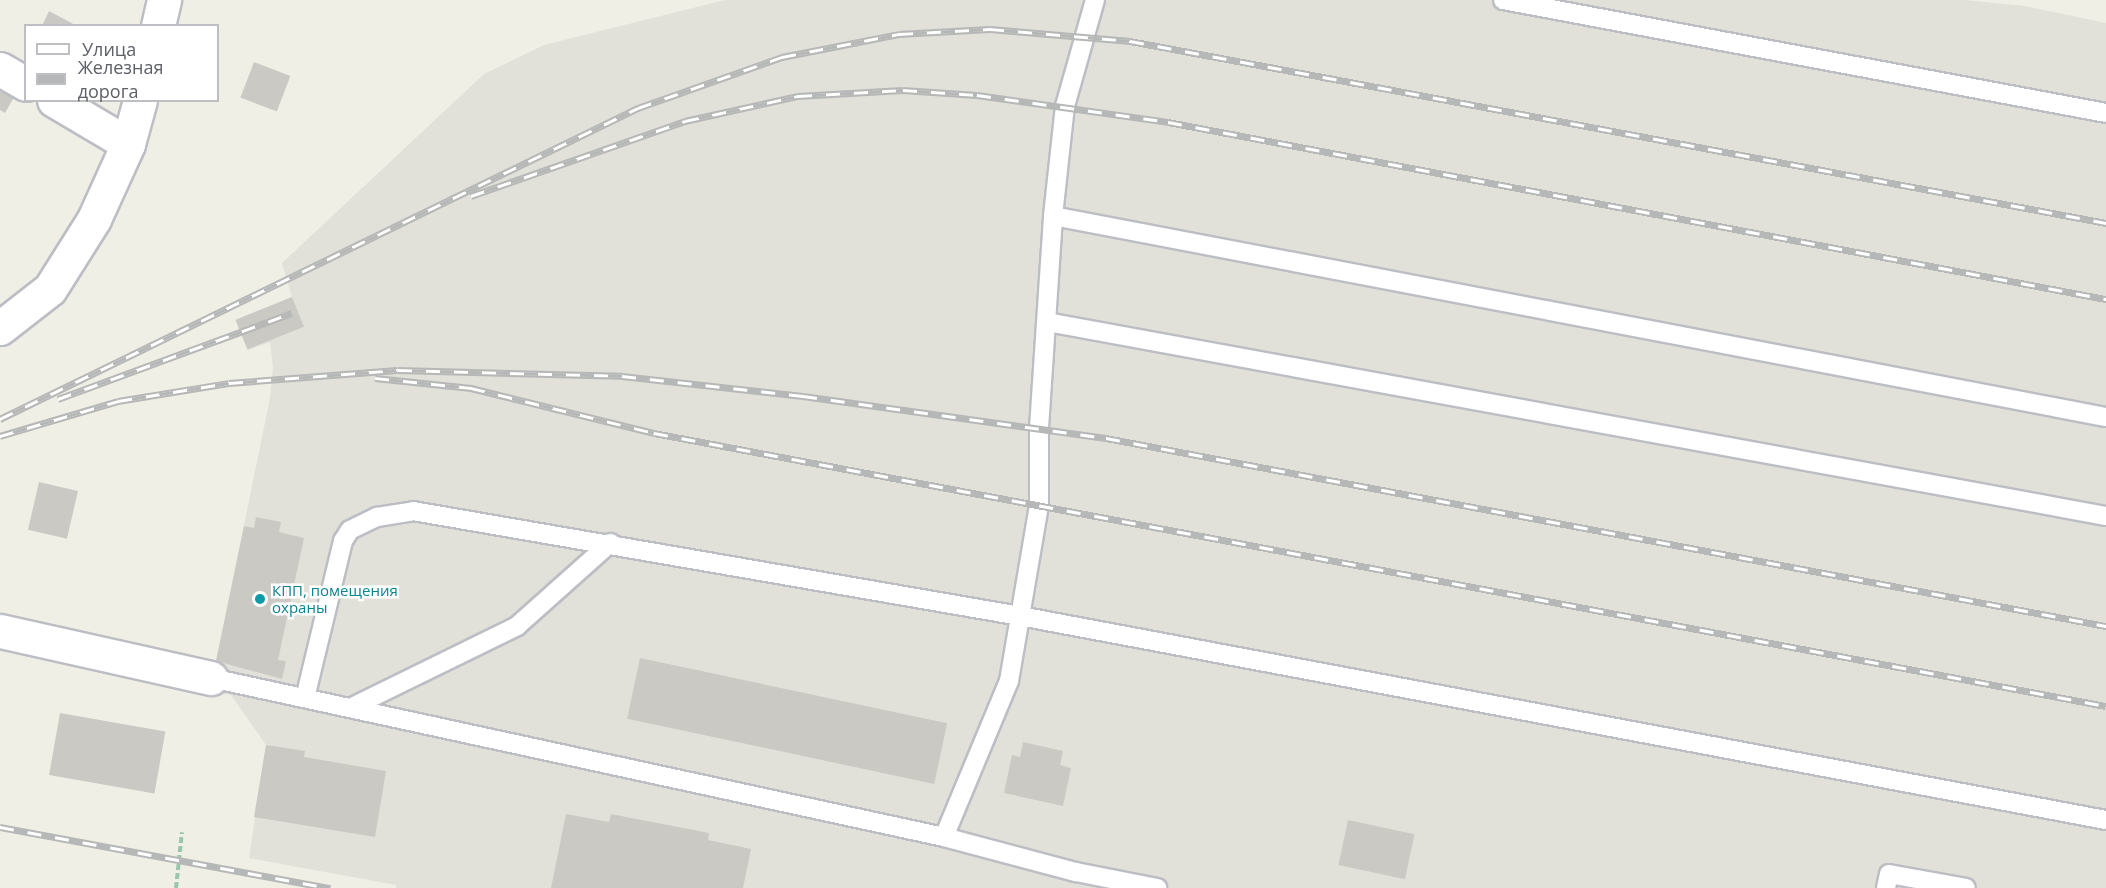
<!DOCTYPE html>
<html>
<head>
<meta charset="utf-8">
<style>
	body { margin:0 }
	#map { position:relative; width:2106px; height:888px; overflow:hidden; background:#f0efe6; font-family:"Open Sans",sans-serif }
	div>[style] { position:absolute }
	.industrial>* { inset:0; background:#e1e1da }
	.building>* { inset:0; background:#cbc9c3; transform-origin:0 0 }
	.path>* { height:4px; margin-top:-2px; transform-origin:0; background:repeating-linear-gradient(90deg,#99c6ad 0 6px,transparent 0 9px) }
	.roads { filter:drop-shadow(2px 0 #bdbec4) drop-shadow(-2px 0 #bdbec4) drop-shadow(0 2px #bdbec4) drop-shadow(0 -2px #bdbec4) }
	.lane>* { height:18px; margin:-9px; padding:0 9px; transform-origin:9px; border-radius:9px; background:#fff }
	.street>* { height:33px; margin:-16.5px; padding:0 16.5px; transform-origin:16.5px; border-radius:16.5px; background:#fff }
	.secondary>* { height:33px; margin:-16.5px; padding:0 16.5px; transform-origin:16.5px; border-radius:16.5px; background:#fff }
	.rail>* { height:7px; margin-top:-3.5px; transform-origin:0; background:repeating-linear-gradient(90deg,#fff 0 14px,#b6b7b7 0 28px); box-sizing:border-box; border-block:2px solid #b6b7b7 }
	.dots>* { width:16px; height:16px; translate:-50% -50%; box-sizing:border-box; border:3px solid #fff; border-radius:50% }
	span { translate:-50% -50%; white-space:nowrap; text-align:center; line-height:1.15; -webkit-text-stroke:5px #fff; paint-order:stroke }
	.culture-label { font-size:15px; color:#0d838f }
	.left { translate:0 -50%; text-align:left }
	.legend { position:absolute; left:24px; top:24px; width:195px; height:78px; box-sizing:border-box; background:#fff; border:2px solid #bebfc2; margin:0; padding:8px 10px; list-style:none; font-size:18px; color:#5d6066 }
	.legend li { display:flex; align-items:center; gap:12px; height:30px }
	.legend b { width:30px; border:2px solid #bebfc2 }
</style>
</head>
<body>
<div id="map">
	<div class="industrial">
		<i style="clip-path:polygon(725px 0,1965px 0,2025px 6px,2106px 23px,2106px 888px,396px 888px,396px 885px,249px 858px,266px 745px,231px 695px,210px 691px,270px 398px,273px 367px,270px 342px,248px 350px,236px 320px,292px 297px,282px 263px,484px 74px,544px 45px)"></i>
	</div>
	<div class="building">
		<i style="clip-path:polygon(49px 11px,77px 26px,42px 26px)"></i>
		<i style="left:254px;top:62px;width:39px;height:38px;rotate:21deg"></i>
		<i style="clip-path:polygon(0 76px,20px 87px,5px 113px,0 110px)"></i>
		<i style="left:292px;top:297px;width:32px;height:61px;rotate:68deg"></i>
		<i style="left:39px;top:482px;width:40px;height:49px;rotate:13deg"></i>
		<i style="clip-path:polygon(256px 517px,281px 522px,279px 532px,304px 538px,278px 660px,286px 661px,282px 679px,216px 661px,244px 526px,254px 528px)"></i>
		<i style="left:640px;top:658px;width:314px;height:62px;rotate:12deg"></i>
		<i style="left:60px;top:713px;width:107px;height:63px;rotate:10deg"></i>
		<i style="clip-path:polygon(1023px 742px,1063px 751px,1060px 765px,1071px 768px,1063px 806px,1004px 793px,1012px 755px,1020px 757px)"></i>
		<i style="clip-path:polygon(266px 745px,305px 751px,304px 757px,386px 771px,375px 837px,254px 817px)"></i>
		<i style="clip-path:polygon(566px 814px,609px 822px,611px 814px,709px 833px,708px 840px,751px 849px,743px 888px,551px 888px)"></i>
		<i style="left:1348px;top:820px;width:68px;height:46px;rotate:12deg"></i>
	</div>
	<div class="path">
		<i style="left:176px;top:888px;width:56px;rotate:-83.9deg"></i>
	</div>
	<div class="roads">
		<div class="lane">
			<i style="left:1503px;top:0;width:613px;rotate:10.61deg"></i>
			<i style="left:1053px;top:216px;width:1072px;rotate:10.81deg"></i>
			<i style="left:1047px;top:322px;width:1077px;rotate:10.38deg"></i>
			<i style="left:211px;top:678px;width:750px;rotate:12.24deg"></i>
			<i style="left:944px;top:837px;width:137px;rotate:14.9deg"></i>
			<i style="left:1076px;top:872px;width:83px;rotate:11.2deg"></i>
			<i style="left:305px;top:698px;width:162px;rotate:-76.4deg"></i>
			<i style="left:343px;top:541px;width:13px;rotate:-58deg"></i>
			<i style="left:350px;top:530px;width:30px;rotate:-26deg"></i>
			<i style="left:377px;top:517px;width:36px;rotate:-9deg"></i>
			<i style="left:413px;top:511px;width:616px;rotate:9.81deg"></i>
			<i style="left:1020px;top:616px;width:1105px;rotate:10.64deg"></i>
			<i style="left:352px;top:707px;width:184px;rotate:-26.1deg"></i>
			<i style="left:517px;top:626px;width:125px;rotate:-41.7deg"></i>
			<i style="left:944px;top:837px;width:169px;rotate:-67.4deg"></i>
			<i style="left:1009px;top:681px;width:178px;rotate:-80.3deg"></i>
			<i style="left:1039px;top:506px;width:78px;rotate:-90deg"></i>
			<i style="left:1039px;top:428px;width:212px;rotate:-86.2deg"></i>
			<i style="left:1053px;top:216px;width:111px;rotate:-83.8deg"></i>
			<i style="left:1065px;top:106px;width:110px;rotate:-74.2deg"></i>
			<i style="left:1886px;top:888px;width:14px;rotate:-78deg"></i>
			<i style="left:1889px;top:874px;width:78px;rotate:10.3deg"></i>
		</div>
		<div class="street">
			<i style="left:0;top:69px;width:30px;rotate:30deg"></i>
			<i style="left:54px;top:100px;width:86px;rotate:30.7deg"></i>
			<i style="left:0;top:631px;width:216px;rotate:12.6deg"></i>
		</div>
		<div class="secondary">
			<i style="left:158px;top:26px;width:27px;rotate:-77deg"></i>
			<i style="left:0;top:328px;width:63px;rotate:-38deg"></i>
			<i style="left:50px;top:289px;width:83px;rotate:-57.8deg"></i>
			<i style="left:94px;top:219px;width:82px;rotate:-65.6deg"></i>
			<i style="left:128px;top:144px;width:46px;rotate:-74.7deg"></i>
		</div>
	</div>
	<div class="rail">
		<i style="left:471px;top:196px;width:227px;rotate:-19.3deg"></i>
		<i style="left:685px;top:121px;width:116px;rotate:-12.5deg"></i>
		<i style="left:798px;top:96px;width:105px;rotate:-3.3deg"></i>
		<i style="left:903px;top:90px;width:74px;rotate:3.9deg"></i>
		<i style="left:977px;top:95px;width:193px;rotate:8deg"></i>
		<i style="left:1168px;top:122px;width:955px;rotate:10.69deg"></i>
		<i style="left:375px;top:378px;width:97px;rotate:5.9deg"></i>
		<i style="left:471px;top:388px;width:188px;rotate:13.8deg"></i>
		<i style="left:654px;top:433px;width:1477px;rotate:10.65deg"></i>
		<i style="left:58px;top:399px;width:249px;rotate:-20.2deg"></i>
		<i style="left:0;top:419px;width:710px;rotate:-25.99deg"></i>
		<i style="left:638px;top:108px;width:153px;rotate:-19.5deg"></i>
		<i style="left:782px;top:57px;width:119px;rotate:-11.1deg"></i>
		<i style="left:899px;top:34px;width:91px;rotate:-3.1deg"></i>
		<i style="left:990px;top:29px;width:141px;rotate:4.9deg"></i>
		<i style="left:1130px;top:41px;width:993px;rotate:10.56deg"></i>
		<i style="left:0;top:436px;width:123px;rotate:-16.5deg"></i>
		<i style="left:118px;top:401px;width:112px;rotate:-9.2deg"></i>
		<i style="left:229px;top:383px;width:169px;rotate:-4.4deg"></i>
		<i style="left:398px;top:370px;width:224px;rotate:1.5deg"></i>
		<i style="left:622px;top:376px;width:182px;rotate:6.3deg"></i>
		<i style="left:803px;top:396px;width:306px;rotate:7.9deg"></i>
		<i style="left:1106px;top:438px;width:1018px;rotate:10.65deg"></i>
		<i style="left:0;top:827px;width:336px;rotate:10.5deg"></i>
	</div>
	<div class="dots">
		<i style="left:260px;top:599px;background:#0f9aa8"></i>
	</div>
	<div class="culture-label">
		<span class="left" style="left:272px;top:599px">КПП, помещения<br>охраны</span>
	</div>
	<ul class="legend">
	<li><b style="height:8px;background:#fff"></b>Улица</li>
	<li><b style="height:8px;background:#b6b7b7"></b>Железная дорога</li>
	</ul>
</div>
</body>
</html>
